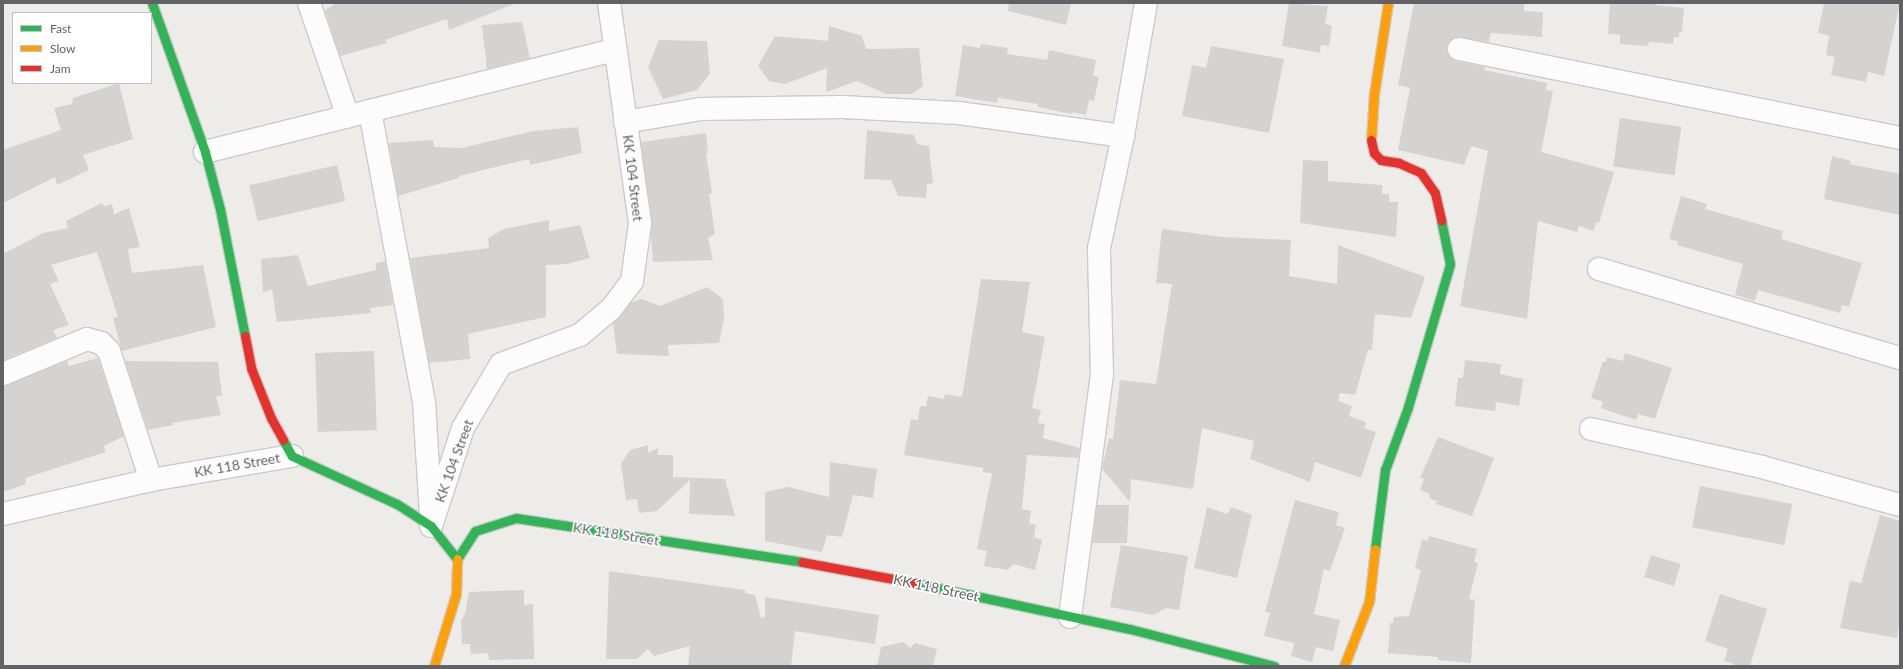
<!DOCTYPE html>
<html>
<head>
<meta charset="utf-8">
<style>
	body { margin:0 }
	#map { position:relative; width:1903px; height:669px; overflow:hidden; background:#eeece9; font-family:Lato,sans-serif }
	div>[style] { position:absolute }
	.building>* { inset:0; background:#d5d3d2; transform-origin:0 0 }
	.roads { filter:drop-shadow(1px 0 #cbcac9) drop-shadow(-1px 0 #cbcac9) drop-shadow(0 1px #cbcac9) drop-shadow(0 -1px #cbcac9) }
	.street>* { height:22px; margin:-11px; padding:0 11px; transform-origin:11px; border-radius:11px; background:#fcfcfc }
	.fast>* { height:9px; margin:-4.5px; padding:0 4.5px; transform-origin:4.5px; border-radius:4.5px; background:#30b455 }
	.slow>* { height:9px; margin:-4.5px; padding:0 4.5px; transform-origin:4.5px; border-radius:4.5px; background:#ff9f0a }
	.jam>* { height:9px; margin:-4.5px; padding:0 4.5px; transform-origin:4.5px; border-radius:4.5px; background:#e5322d }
	span { translate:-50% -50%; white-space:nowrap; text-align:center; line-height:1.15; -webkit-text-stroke:3.5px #fff; paint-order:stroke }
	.street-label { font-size:14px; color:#5f6366 }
	.frame { position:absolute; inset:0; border:4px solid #5f6366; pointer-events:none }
	.legend { position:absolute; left:12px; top:12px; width:140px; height:72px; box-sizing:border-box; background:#fff; border:1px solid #bfc1c2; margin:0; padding:5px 7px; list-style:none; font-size:12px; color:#5f6366 }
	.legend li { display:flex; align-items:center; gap:8px; height:20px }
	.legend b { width:20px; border:1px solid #bfc1c2 }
</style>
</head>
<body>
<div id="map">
	<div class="building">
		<i style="clip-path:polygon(337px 3px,514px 3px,514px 4px,449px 30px,447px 19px,385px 40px,387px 43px,340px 56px,325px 10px)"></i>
		<i style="clip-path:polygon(1009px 3px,1071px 3px,1066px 25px,1008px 11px)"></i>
		<i style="clip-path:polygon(1289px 3px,1328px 6px,1325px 24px,1332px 26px,1329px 46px,1321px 45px,1320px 53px,1282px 46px)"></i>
		<i style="clip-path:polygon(1414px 3px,1524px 3px,1524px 11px,1543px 12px,1542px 37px,1491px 33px,1489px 42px,1455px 37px,1447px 46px,1447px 53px,1456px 61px,1485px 67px,1484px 70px,1547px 83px,1546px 90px,1553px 91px,1541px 152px,1614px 172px,1599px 223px,1596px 222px,1594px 231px,1579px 226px,1577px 232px,1538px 221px,1527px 319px,1460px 306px,1488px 151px,1471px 146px,1464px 165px,1398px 150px,1410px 88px,1398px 85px)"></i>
		<i style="clip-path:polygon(1610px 3px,1656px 3px,1655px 5px,1684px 8px,1682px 32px,1679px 32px,1679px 37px,1674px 37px,1673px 44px,1649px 42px,1648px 46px,1620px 44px,1620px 35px,1608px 34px)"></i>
		<i style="clip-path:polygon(1824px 3px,1900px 3px,1884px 76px,1868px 72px,1866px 82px,1831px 75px,1835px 57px,1826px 55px,1829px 36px,1818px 33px)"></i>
		<i style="clip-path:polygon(522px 22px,530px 58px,487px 69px,482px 25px)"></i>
		<i style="clip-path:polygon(829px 26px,862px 36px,866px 49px,919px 48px,923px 86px,912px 94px,886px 94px,857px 81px,826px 92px,827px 68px,785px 84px,769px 81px,758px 66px,775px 36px,828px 41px)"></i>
		<i style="clip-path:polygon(659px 40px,707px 41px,710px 74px,697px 90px,663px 99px,648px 67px)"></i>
		<i style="clip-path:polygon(981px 44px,1008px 48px,1007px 54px,1047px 60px,1049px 50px,1096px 60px,1093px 76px,1099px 77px,1094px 101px,1089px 100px,1086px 115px,1072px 112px,1071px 114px,1038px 107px,1038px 104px,998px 98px,997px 103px,955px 96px,963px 45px,980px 48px)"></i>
		<i style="clip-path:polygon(1211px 46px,1284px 59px,1269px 133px,1182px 116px,1192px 65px,1206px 68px)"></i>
		<i style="clip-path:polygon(119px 83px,133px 139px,83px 155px,89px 170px,57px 185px,55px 177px,3px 203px,3px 150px,61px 130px,54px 108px,72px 104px,73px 98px)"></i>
		<i style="left:1620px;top:118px;width:62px;height:49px;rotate:8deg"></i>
		<i style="clip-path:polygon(578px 127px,582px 153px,530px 165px,529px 159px,459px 176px,459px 178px,398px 196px,389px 143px,433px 140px,434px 147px,461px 148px,534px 131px)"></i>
		<i style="clip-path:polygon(867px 130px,914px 135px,917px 144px,929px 146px,933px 183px,927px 184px,926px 198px,898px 196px,891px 180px,864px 179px)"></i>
		<i style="clip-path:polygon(706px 133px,708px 153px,706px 154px,712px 193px,709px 194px,715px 234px,708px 238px,713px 260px,653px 262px,651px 238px,652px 221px,641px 142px)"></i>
		<i style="clip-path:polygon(1832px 156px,1851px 161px,1850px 164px,1900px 174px,1900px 215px,1824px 199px)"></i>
		<i style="clip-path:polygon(1303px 160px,1328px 161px,1328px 181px,1382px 185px,1382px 194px,1389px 194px,1389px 202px,1398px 202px,1396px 237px,1300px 223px)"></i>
		<i style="left:337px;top:165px;width:37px;height:90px;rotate:77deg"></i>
		<i style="clip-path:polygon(1681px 196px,1707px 204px,1705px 209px,1783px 231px,1781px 239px,1862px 263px,1849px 307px,1842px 305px,1840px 313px,1758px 290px,1755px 301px,1735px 295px,1743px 264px,1677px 245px,1678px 241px,1669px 239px)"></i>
		<i style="clip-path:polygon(102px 203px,104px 206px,112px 204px,114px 214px,129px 208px,140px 247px,128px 249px,132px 273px,203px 265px,216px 327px,122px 351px,113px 318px,118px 317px,97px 252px,51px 265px,59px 281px,50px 284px,69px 325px,53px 330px,57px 338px,3px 360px,3px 254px,43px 233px,68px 228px,66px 221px)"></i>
		<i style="clip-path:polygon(549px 220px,549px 231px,580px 225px,590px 258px,567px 264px,546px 265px,546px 317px,468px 334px,470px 359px,429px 363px,410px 258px,489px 248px,488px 238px,504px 229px)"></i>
		<i style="clip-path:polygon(1162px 229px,1223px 237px,1291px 240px,1289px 276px,1337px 284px,1338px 245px,1425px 277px,1411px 318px,1375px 314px,1372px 350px,1368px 350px,1355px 395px,1340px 393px,1338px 401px,1352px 406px,1349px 416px,1366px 422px,1364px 428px,1376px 432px,1361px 478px,1315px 462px,1310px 482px,1250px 459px,1254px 441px,1202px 428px,1193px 489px,1131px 479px,1130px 502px,1102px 469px,1109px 438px,1113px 439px,1120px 380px,1156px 384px,1172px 284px,1156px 283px)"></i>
		<i style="clip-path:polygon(298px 255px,308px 286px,376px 270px,376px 263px,385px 261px,393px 305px,370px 308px,371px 313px,277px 322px,272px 289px,263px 293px,261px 259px)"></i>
		<i style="clip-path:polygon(981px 279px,1030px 282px,1022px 332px,1045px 337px,1032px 408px,1041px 410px,1038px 423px,1045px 424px,1043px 438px,1080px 448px,1078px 458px,1027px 455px,1022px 509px,1031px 511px,1029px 523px,1036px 525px,1034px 537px,1042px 540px,1035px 570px,1013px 564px,1008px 570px,984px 566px,987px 551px,977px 549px,992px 473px,983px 472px,983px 468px,904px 455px,911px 419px,918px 420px,920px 406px,926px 406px,928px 396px,944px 399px,945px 394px,962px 397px)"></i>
		<i style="clip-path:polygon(707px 287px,723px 299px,724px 319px,719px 343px,668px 345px,669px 356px,617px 354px,613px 324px,632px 302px,642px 299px,660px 306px)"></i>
		<i style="left:374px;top:351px;width:79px;height:59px;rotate:88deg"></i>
		<i style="clip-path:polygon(1625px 353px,1672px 368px,1655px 419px,1638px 414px,1636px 420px,1601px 408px,1603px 402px,1591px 398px,1603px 361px,1606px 362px,1607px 357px,1623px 361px)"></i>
		<i style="clip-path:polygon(98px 358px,124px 436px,104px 446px,106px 452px,25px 478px,26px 484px,3px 492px,3px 386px,67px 361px,69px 366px)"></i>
		<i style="clip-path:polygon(1465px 360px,1501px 364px,1500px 374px,1523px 379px,1519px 406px,1496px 402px,1495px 411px,1455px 406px,1458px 378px,1463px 378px)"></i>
		<i style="clip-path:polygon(125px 361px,218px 362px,222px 395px,216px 397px,221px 415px,172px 423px,173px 425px,148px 430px)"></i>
		<i style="clip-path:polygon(1438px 437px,1494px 458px,1472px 516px,1436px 504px,1437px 501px,1429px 498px,1430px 494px,1420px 490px,1424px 479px,1420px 478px)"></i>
		<i style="clip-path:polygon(648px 445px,648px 453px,658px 448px,658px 455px,673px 455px,673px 477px,725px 479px,735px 516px,689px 514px,690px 480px,657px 511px,639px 513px,637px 499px,626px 500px,621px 464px,630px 450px)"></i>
		<i style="clip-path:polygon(830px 462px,877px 469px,873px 498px,853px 495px,842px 537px,827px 535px,822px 552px,765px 541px,765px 492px,788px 487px,829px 497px)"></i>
		<i style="left:1700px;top:486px;width:94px;height:42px;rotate:11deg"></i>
		<i style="clip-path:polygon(1295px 500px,1339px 512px,1336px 525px,1345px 528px,1330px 571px,1324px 569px,1314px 614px,1340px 620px,1333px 651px,1316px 647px,1312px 662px,1291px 656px,1294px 643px,1264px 636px,1270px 613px,1265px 612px)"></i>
		<i style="clip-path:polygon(1097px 505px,1129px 505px,1127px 543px,1092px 543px)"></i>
		<i style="clip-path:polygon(1207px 507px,1227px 514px,1232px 507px,1252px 515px,1237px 578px,1194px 568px)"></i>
		<i style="clip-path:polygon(1880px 515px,1900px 521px,1900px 618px,1897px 638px,1840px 628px,1850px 581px,1861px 583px)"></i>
		<i style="clip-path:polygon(1429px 536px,1477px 549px,1474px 562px,1478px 563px,1469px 599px,1475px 600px,1471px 663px,1438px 660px,1438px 657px,1388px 653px,1390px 623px,1393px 623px,1394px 617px,1409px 616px,1421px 570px,1415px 568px,1422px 539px,1428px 541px)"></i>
		<i style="clip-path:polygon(1121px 545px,1188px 556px,1179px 610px,1166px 608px,1154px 615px,1110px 607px)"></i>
		<i style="left:1651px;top:555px;width:31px;height:23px;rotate:17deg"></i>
		<i style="clip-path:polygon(609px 571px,745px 590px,745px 593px,755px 595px,761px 618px,765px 617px,765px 597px,879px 615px,875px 644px,795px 631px,791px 666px,688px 666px,690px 646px,654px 656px,648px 649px,637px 659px,606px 659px)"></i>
		<i style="clip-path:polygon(524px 590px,524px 605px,533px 604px,534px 659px,489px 660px,488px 653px,471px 654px,470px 644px,462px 644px,461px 620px,465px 614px,469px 592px)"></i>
		<i style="clip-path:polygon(1720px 594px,1767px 609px,1750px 666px,1739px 666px,1724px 661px,1728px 649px,1705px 641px)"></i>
		<i style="clip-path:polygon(903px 642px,910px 648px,915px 643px,937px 649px,933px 666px,877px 666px,881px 647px)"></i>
	</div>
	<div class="roads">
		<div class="street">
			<i style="left:309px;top:3px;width:120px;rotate:71.1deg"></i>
			<i style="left:1459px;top:49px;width:450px;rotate:11.4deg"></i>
			<i style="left:370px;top:111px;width:296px;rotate:79.5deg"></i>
			<i style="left:424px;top:402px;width:113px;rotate:86.5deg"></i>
			<i style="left:625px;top:122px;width:76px;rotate:-9.8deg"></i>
			<i style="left:700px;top:109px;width:142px;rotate:-0.8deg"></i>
			<i style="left:842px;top:107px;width:117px;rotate:2.9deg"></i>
			<i style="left:959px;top:113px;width:166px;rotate:8deg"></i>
			<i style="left:205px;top:152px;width:422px;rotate:-14deg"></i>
			<i style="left:1599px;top:269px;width:314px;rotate:16.5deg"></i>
			<i style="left:3px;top:374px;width:91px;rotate:-22.6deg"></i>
			<i style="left:87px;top:339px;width:15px;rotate:16deg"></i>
			<i style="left:101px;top:343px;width:11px;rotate:45deg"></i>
			<i style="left:109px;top:351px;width:136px;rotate:72deg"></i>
			<i style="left:1591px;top:429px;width:175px;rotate:12.5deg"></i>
			<i style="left:1762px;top:467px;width:143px;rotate:15.4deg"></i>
			<i style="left:3px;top:514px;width:152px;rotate:-12.9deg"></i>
			<i style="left:151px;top:480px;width:143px;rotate:-9.7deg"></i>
			<i style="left:431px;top:526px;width:103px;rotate:-71.9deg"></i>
			<i style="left:463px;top:428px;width:74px;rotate:-59.3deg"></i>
			<i style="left:501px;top:364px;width:84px;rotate:-20.2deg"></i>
			<i style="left:580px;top:335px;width:40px;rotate:-40deg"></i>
			<i style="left:611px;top:309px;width:35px;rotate:-53deg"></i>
			<i style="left:632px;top:281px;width:59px;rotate:-82.1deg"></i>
			<i style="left:640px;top:223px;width:222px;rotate:-98deg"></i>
			<i style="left:1070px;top:617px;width:244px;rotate:-82.5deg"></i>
			<i style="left:1102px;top:375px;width:127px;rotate:-91.4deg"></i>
			<i style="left:1099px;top:248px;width:115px;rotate:-77.9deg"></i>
			<i style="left:1123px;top:136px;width:135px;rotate:-80.2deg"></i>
		</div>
		<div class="fast">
			<i style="left:152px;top:3px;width:158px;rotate:70.4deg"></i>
			<i style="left:205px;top:152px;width:59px;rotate:75.3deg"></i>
			<i style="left:220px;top:209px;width:129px;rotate:78.9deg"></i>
			<i style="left:283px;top:440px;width:18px;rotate:61deg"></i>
			<i style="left:292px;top:456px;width:115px;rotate:24.6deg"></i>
			<i style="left:397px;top:504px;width:40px;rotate:32.9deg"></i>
			<i style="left:431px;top:526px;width:42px;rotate:51.8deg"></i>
			<i style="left:1375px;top:549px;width:80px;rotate:-82.8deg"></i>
			<i style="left:1385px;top:470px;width:67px;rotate:-69.9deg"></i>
			<i style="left:1408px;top:407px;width:149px;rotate:-73.6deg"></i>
			<i style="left:1450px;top:264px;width:45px;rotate:-101.6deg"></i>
			<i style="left:457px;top:559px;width:33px;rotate:-57deg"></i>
			<i style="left:475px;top:531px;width:43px;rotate:-17.6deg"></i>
			<i style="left:516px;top:518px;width:289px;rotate:8.7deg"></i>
			<i style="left:915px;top:583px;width:220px;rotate:12.1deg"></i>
			<i style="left:1130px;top:629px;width:149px;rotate:14.4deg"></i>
		</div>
		<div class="slow">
			<i style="left:1371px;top:140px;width:46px;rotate:-86.3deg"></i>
			<i style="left:1374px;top:94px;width:92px;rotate:-81.3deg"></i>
			<i style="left:434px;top:666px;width:75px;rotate:-73deg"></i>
			<i style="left:456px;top:594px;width:35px;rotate:-88deg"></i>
			<i style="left:1344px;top:666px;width:69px;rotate:-68.7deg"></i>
			<i style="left:1369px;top:602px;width:53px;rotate:-83.5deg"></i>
		</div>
		<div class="jam">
			<i style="left:1371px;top:140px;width:13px;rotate:77deg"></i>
			<i style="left:1374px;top:153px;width:10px;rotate:45deg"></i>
			<i style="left:1381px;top:160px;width:18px;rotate:9deg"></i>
			<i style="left:1399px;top:163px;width:24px;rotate:24deg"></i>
			<i style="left:1421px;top:173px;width:24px;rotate:55deg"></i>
			<i style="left:1435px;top:193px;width:28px;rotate:77deg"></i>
			<i style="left:245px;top:336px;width:33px;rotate:79deg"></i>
			<i style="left:251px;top:368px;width:54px;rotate:68.2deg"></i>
			<i style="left:271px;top:418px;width:25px;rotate:61deg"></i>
			<i style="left:802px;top:562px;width:115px;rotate:10.5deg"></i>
		</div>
	</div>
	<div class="street-label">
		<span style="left:633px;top:178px;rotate:83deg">KK 104 Street</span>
		<span style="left:454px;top:461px;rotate:-70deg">KK 104 Street</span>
		<span style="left:237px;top:465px;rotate:-10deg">KK 118 Street</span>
		<span style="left:616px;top:534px;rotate:9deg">KK 118 Street</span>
		<span style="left:936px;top:588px;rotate:12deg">KK 118 Street</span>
	</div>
	<div class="frame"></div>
	<ul class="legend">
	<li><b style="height:5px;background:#30b455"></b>Fast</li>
	<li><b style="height:5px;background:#ff9f0a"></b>Slow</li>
	<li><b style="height:5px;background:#e5322d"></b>Jam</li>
	</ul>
</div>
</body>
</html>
